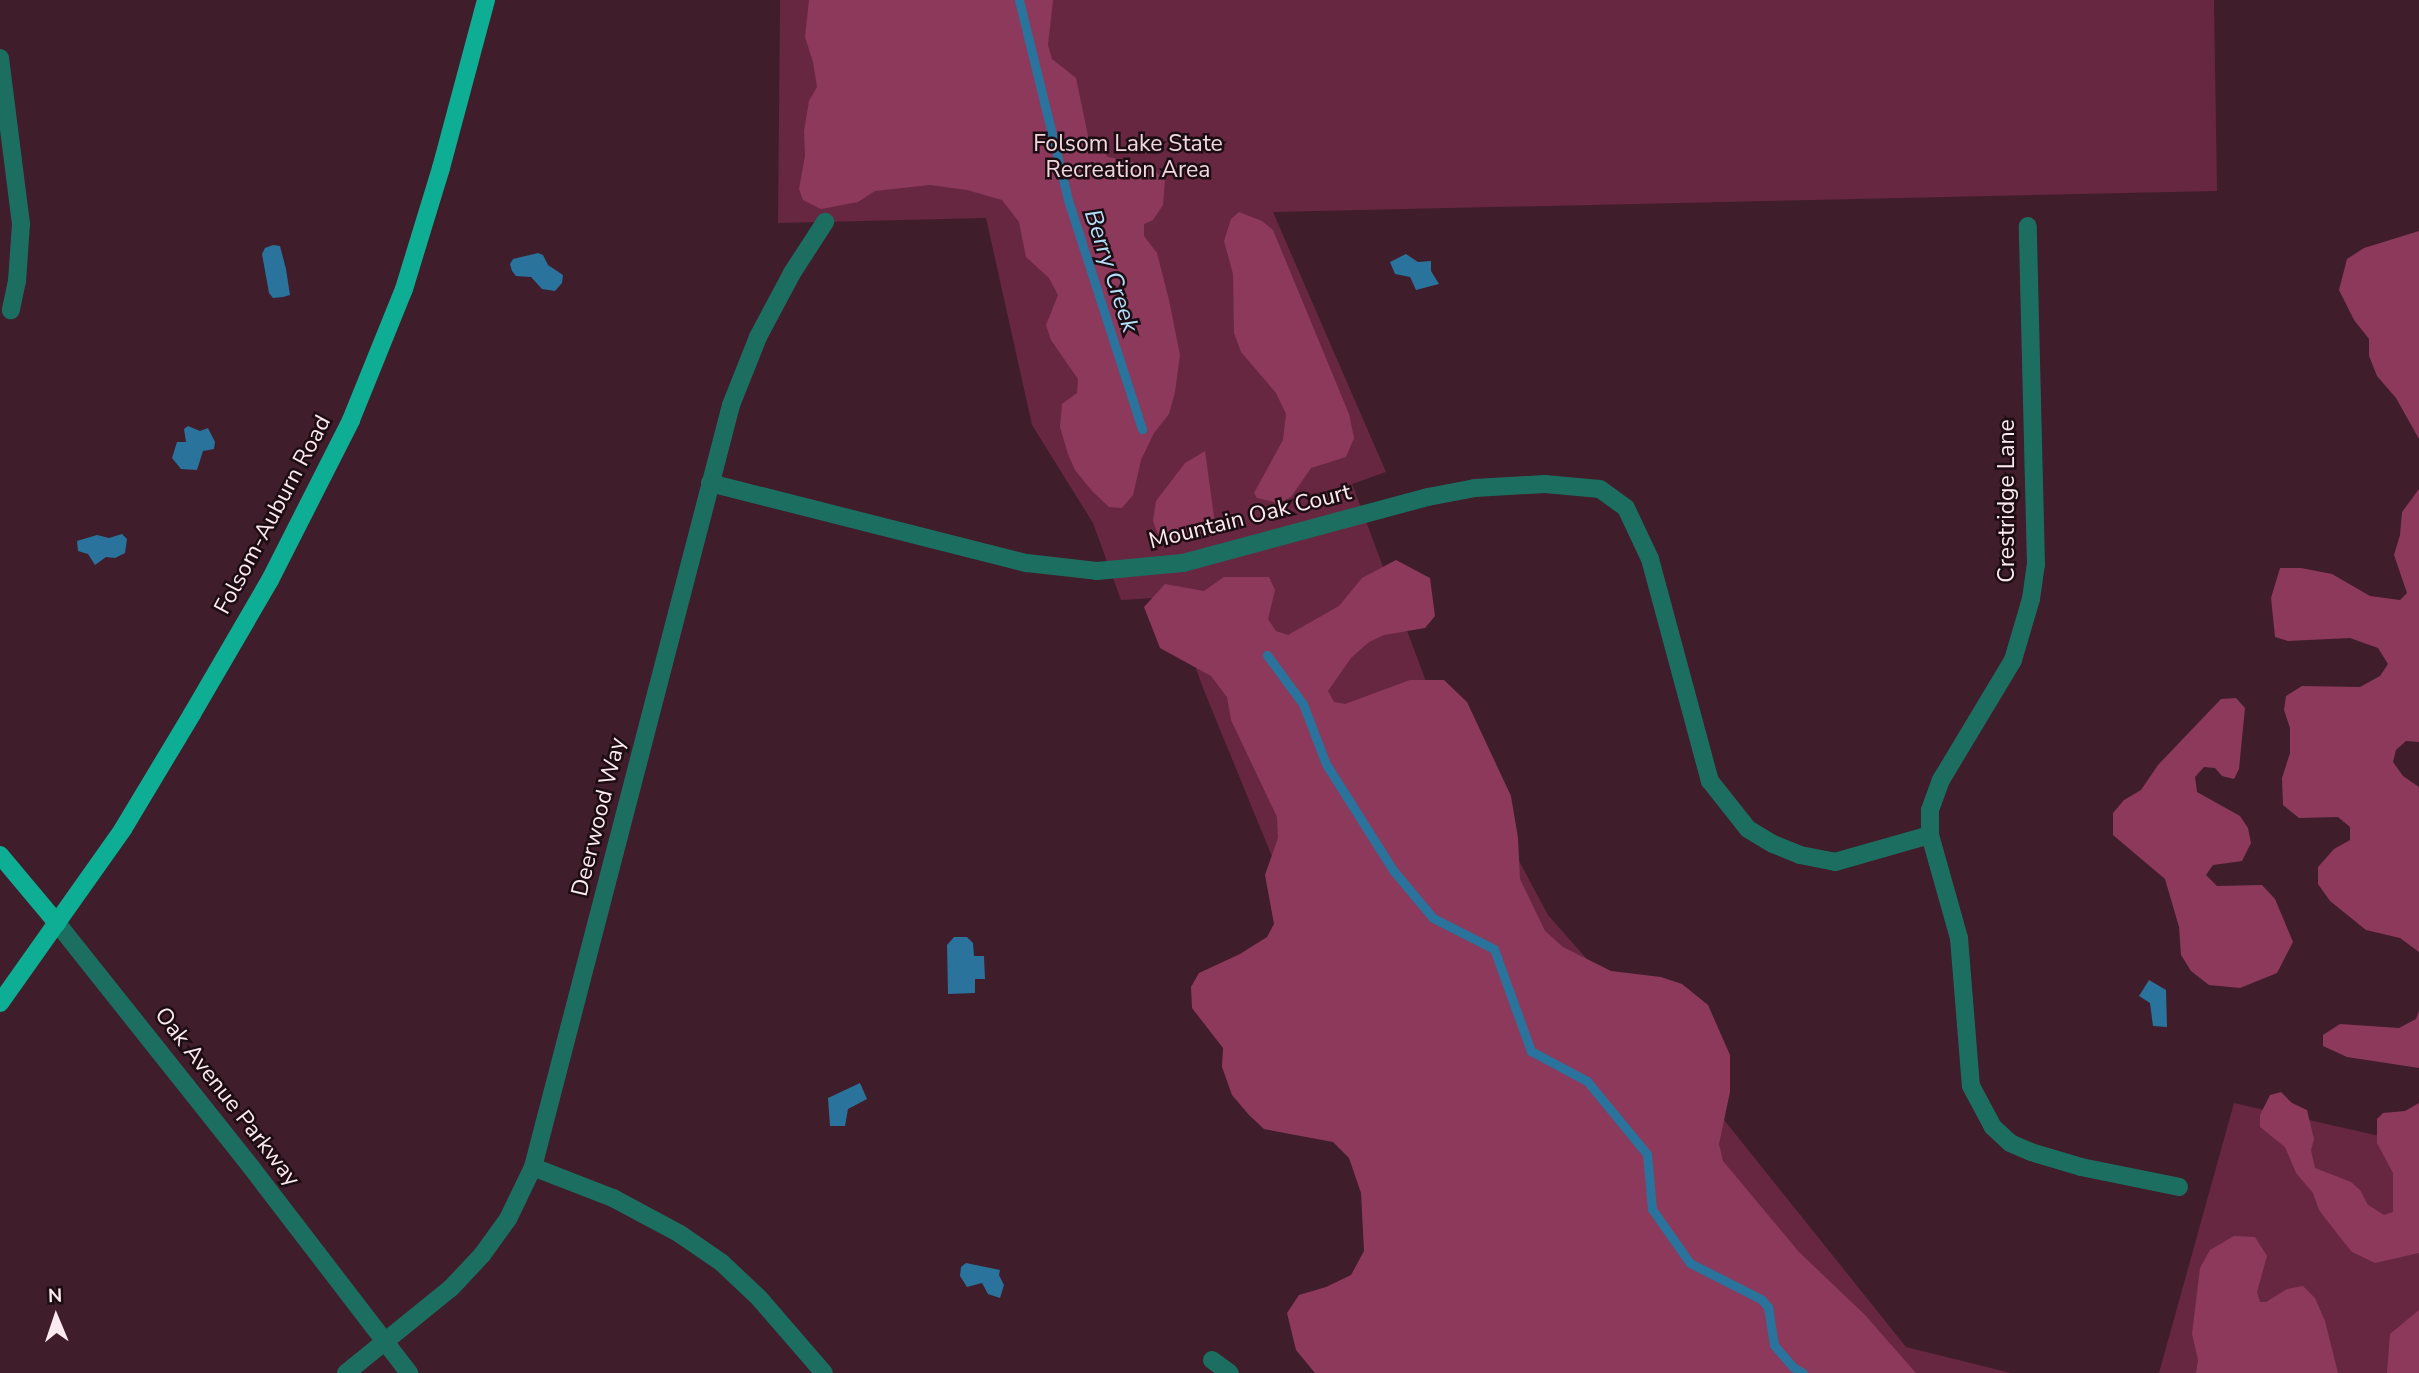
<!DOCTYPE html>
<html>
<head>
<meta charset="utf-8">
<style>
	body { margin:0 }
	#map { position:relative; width:2419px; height:1373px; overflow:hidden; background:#3f1d2a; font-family:"Nunito Sans",sans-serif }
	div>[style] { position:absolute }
	.green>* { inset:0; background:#672741 }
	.forest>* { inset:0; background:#8d395b }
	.water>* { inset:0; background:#2a739c }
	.stream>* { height:9px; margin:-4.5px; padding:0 4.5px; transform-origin:4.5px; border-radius:4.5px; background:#2a739c }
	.minor>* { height:18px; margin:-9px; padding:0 9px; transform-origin:9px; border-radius:9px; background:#1c6f60 }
	.major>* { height:18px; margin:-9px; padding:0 9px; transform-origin:9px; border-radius:9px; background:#0eae95 }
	span { translate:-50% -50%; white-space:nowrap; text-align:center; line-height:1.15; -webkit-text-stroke:5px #1c0d12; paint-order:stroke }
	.park-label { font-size:23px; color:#f1d7df }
	.street-label { font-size:23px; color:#fdeaf0 }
	.water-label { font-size:24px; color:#b4dffc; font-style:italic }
	.north { position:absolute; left:21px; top:1282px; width:70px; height:70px; -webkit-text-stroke:5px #1c0d12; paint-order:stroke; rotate:358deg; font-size:19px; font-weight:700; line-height:28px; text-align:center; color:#fdeaf0 }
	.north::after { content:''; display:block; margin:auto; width:24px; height:32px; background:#fdeaf0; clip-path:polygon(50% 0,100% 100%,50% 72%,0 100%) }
</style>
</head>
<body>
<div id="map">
	<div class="green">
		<i style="clip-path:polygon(780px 0,2214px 0,2217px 191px,1273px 212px,1386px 472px,1352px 484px,1433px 700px,1548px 915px,1681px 1066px,1906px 1347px,2011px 1373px,1543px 1373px,1289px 898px,1203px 688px,1170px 597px,1121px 600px,1093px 523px,1032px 425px,986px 218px,778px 223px)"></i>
		<i style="clip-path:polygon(2234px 1103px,2419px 1145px,2419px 1373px,2159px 1373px)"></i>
	</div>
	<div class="forest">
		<i style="clip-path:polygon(809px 0,1053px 0,1048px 45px,1052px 59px,1076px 78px,1088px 136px,1108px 157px,1148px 165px,1165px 180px,1163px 205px,1153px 220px,1144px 224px,1144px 236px,1157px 253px,1169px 300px,1180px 355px,1175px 392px,1169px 414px,1154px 433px,1141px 460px,1133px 495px,1122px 508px,1109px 507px,1092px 491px,1075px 470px,1068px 454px,1060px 427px,1062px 404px,1077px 393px,1078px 379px,1051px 340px,1046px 325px,1058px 295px,1049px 278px,1026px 257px,1019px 222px,1002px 200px,967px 190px,930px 185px,875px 191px,858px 202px,821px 209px,803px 200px,799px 189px,805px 156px,804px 131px,809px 101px,817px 87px,813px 62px,805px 37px)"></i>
		<i style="clip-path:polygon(1239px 212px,1262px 221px,1273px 230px,1349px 414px,1354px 438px,1346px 457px,1311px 468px,1291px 497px,1278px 503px,1257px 498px,1254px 493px,1283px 440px,1286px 414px,1276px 393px,1241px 352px,1234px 333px,1233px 274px,1224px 241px,1231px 219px)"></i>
		<i style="clip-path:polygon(2419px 231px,2419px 439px,2396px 398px,2377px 376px,2369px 356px,2369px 339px,2354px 320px,2339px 290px,2347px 259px,2364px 248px)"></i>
		<i style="clip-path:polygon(1205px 451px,1215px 524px,1206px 532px,1168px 543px,1160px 540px,1153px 521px,1156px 501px,1185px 463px)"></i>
		<i style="clip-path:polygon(2419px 489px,2419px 742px,2406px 741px,2396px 750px,2393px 762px,2403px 776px,2419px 787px,2419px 952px,2400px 938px,2366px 930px,2330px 901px,2318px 884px,2318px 867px,2334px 849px,2350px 840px,2350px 827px,2338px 817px,2299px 818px,2283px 805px,2282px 778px,2290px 753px,2290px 728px,2284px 710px,2286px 696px,2302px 686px,2360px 687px,2380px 676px,2388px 664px,2378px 648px,2350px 638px,2288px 641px,2275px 637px,2271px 598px,2280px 568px,2301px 568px,2332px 574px,2370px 596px,2400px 600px,2407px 593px,2394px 555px,2400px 535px,2402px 512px)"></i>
		<i style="clip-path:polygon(1396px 560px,1430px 578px,1435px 616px,1425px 628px,1384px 635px,1369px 642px,1351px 658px,1328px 691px,1334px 702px,1345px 704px,1410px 680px,1444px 680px,1467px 702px,1511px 796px,1518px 838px,1520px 879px,1545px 931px,1563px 947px,1611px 971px,1661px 977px,1682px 984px,1708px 1005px,1730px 1055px,1730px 1092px,1719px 1144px,1723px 1161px,1799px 1252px,1865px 1315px,1916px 1373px,1315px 1373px,1296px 1350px,1287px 1313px,1299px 1295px,1326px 1287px,1351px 1275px,1364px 1251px,1361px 1193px,1349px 1158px,1333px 1142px,1264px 1129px,1249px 1115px,1232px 1095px,1222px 1067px,1223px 1048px,1192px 1008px,1191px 987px,1199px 973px,1240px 954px,1267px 937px,1274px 924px,1265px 875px,1278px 838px,1277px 817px,1231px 720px,1227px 697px,1211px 676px,1160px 648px,1144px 607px,1165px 584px,1204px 591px,1224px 577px,1269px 577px,1275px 590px,1268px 619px,1276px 631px,1288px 635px,1339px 606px,1362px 578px)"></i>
		<i style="clip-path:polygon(2236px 698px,2245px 708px,2239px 769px,2234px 779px,2222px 776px,2215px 768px,2204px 767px,2195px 777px,2197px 792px,2240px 816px,2248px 828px,2251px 843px,2242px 861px,2213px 865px,2206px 875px,2217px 886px,2262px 885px,2275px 899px,2293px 942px,2277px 973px,2240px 988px,2209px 985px,2191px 971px,2181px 955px,2179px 927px,2165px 879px,2113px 835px,2113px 813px,2124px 800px,2141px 790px,2158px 765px,2221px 699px)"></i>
		<i style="clip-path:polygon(2419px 1011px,2419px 1068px,2347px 1057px,2323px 1046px,2323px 1035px,2340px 1024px,2399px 1028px,2416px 1019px)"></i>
		<i style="clip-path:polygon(2281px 1092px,2292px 1103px,2307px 1110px,2314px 1139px,2311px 1150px,2315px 1168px,2351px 1182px,2360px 1190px,2368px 1205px,2384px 1215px,2393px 1212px,2393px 1173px,2377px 1143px,2377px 1119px,2383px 1113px,2405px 1111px,2419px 1103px,2419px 1253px,2375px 1263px,2352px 1252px,2339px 1236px,2319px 1210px,2313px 1193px,2296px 1173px,2285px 1147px,2260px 1127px,2260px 1115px,2270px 1095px)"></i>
		<i style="clip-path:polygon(2234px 1236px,2255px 1237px,2267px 1256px,2257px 1292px,2260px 1302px,2266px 1302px,2287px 1289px,2303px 1286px,2315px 1298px,2325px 1321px,2338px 1373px,2196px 1373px,2198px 1360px,2192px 1334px,2200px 1268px,2210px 1250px)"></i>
		<i style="clip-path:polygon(2419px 1310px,2419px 1373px,2387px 1373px,2390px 1334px)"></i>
	</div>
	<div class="water">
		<i style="clip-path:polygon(273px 245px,280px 246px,286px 269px,290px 295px,283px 297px,273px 298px,269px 293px,262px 254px,265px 248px)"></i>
		<i style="clip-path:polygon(538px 253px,543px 255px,548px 265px,563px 275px,562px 283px,555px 291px,542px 289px,531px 277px,516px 276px,512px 271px,510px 264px,513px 259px)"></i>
		<i style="clip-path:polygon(1406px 254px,1418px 262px,1431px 261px,1431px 271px,1439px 284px,1416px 290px,1410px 277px,1395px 274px,1390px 262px)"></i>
		<i style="clip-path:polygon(188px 426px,200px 431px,208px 428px,215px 442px,214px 449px,203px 451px,197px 470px,181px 469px,172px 458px,177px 442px,186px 442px,184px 429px)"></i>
		<i style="clip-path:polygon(122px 534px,127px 539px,125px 553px,115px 558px,106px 557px,95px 565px,88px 554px,78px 551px,77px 541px,97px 535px,109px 538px)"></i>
		<i style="clip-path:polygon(954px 937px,967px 937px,973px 943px,974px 956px,984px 956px,985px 979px,975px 979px,975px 993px,948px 994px,947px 945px)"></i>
		<i style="clip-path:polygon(2149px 980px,2166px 990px,2167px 1027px,2153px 1026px,2150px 1003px,2139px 996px)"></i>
		<i style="clip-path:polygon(860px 1083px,867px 1099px,848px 1109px,845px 1126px,830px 1126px,828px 1098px)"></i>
		<i style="clip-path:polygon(966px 1263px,1000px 1270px,999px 1275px,1004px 1285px,1000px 1298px,988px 1294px,982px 1283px,967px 1287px,960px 1276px,961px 1267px)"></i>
	</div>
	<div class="stream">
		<i style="left:1019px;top:0;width:206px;rotate:76.2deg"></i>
		<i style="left:1068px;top:200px;width:241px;rotate:72.1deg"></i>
		<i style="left:1267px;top:655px;width:61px;rotate:53.7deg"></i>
		<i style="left:1303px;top:704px;width:64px;rotate:69deg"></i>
		<i style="left:1326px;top:764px;width:125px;rotate:57.7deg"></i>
		<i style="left:1393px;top:870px;width:62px;rotate:50.2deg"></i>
		<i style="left:1433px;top:918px;width:68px;rotate:26.9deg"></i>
		<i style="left:1494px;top:949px;width:109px;rotate:70.1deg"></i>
		<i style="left:1531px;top:1051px;width:64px;rotate:28.2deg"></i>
		<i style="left:1587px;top:1081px;width:94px;rotate:50.6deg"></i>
		<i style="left:1647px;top:1154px;width:55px;rotate:84.8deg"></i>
		<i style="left:1652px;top:1209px;width:66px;rotate:54.9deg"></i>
		<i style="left:1690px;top:1263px;width:80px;rotate:26.9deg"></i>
		<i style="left:1761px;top:1299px;width:11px;rotate:49deg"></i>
		<i style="left:1768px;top:1307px;width:38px;rotate:81deg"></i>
		<i style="left:1774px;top:1345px;width:29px;rotate:49deg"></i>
		<i style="left:1793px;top:1367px;width:12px;rotate:31deg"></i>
	</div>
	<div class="minor">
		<i style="left:0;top:58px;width:167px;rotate:82.8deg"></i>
		<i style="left:21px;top:224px;width:57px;rotate:94deg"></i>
		<i style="left:17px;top:281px;width:30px;rotate:102deg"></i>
		<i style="left:710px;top:483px;width:327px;rotate:14.2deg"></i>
		<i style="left:1027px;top:563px;width:70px;rotate:6.5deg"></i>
		<i style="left:1097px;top:571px;width:86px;rotate:-5.3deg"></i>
		<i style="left:1183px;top:563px;width:254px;rotate:-15.1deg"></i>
		<i style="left:1428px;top:497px;width:48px;rotate:-10.8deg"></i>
		<i style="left:1475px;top:488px;width:70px;rotate:-3.3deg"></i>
		<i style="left:1545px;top:484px;width:55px;rotate:5.2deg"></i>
		<i style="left:1600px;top:489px;width:32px;rotate:36deg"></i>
		<i style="left:1626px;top:508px;width:56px;rotate:64.8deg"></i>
		<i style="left:1650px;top:559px;width:230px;rotate:74.9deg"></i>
		<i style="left:1710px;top:781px;width:61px;rotate:51.6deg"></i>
		<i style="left:1748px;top:829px;width:29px;rotate:31deg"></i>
		<i style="left:1773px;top:844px;width:29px;rotate:22deg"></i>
		<i style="left:1800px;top:855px;width:36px;rotate:11deg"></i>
		<i style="left:1835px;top:862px;width:99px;rotate:-15.9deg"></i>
		<i style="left:1930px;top:835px;width:25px;rotate:-90deg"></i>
		<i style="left:1930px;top:810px;width:32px;rotate:-70deg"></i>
		<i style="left:1941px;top:780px;width:140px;rotate:-59deg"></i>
		<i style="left:2013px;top:660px;width:64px;rotate:-73.6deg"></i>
		<i style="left:2031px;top:599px;width:34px;rotate:-82deg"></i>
		<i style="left:2036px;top:565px;width:339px;rotate:-91.4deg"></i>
		<i style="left:1930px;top:835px;width:107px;rotate:74.3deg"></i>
		<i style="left:1959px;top:938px;width:148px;rotate:85.4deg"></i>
		<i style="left:1971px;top:1086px;width:47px;rotate:61.8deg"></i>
		<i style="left:1993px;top:1127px;width:23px;rotate:43deg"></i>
		<i style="left:2010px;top:1143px;width:23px;rotate:23deg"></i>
		<i style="left:2031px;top:1152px;width:52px;rotate:16.7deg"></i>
		<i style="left:2081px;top:1167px;width:100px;rotate:11.5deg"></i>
		<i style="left:57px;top:923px;width:312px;rotate:51.5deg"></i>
		<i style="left:251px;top:1167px;width:260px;rotate:52.5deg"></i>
		<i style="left:533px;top:1167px;width:86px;rotate:21.2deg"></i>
		<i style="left:613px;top:1198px;width:76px;rotate:28.2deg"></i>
		<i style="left:680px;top:1234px;width:51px;rotate:34.6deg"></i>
		<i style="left:722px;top:1263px;width:51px;rotate:43.4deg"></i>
		<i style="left:759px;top:1298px;width:99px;rotate:49.1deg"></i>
		<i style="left:1212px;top:1360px;width:22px;rotate:36deg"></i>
		<i style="left:346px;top:1373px;width:135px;rotate:-39deg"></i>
		<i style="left:451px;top:1288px;width:45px;rotate:-46.8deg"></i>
		<i style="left:482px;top:1255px;width:44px;rotate:-54.2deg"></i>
		<i style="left:508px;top:1219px;width:58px;rotate:-64.3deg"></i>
		<i style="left:533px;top:1167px;width:787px;rotate:-75.43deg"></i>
		<i style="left:731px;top:405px;width:73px;rotate:-68.3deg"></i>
		<i style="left:758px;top:337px;width:72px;rotate:-62deg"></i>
		<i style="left:792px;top:273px;width:61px;rotate:-57.1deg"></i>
	</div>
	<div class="major">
		<i style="left:0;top:855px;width:89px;rotate:50deg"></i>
		<i style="left:0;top:1003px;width:213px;rotate:-54.7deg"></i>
		<i style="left:123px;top:829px;width:134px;rotate:-59deg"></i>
		<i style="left:192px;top:714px;width:155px;rotate:-59.8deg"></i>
		<i style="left:270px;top:580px;width:179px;rotate:-63.1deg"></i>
		<i style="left:351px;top:420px;width:141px;rotate:-68deg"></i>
		<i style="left:404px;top:289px;width:127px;rotate:-73deg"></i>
		<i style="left:441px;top:168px;width:174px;rotate:-75deg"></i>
	</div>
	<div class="park-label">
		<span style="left:1128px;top:157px">Folsom Lake State<br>Recreation Area</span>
	</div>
	<div class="street-label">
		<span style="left:2007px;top:501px;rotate:-90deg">Crestridge Lane</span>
		<span style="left:273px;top:515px;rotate:-62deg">Folsom-Auburn Road</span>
		<span style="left:1250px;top:517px;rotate:-14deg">Mountain Oak Court</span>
		<span style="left:599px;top:817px;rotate:-76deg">Deerwood Way</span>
		<span style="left:227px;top:1097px;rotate:52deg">Oak Avenue Parkway</span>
	</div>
	<div class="water-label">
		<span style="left:1111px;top:271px;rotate:72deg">Berry Creek</span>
	</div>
	<div class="north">N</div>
</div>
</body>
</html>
